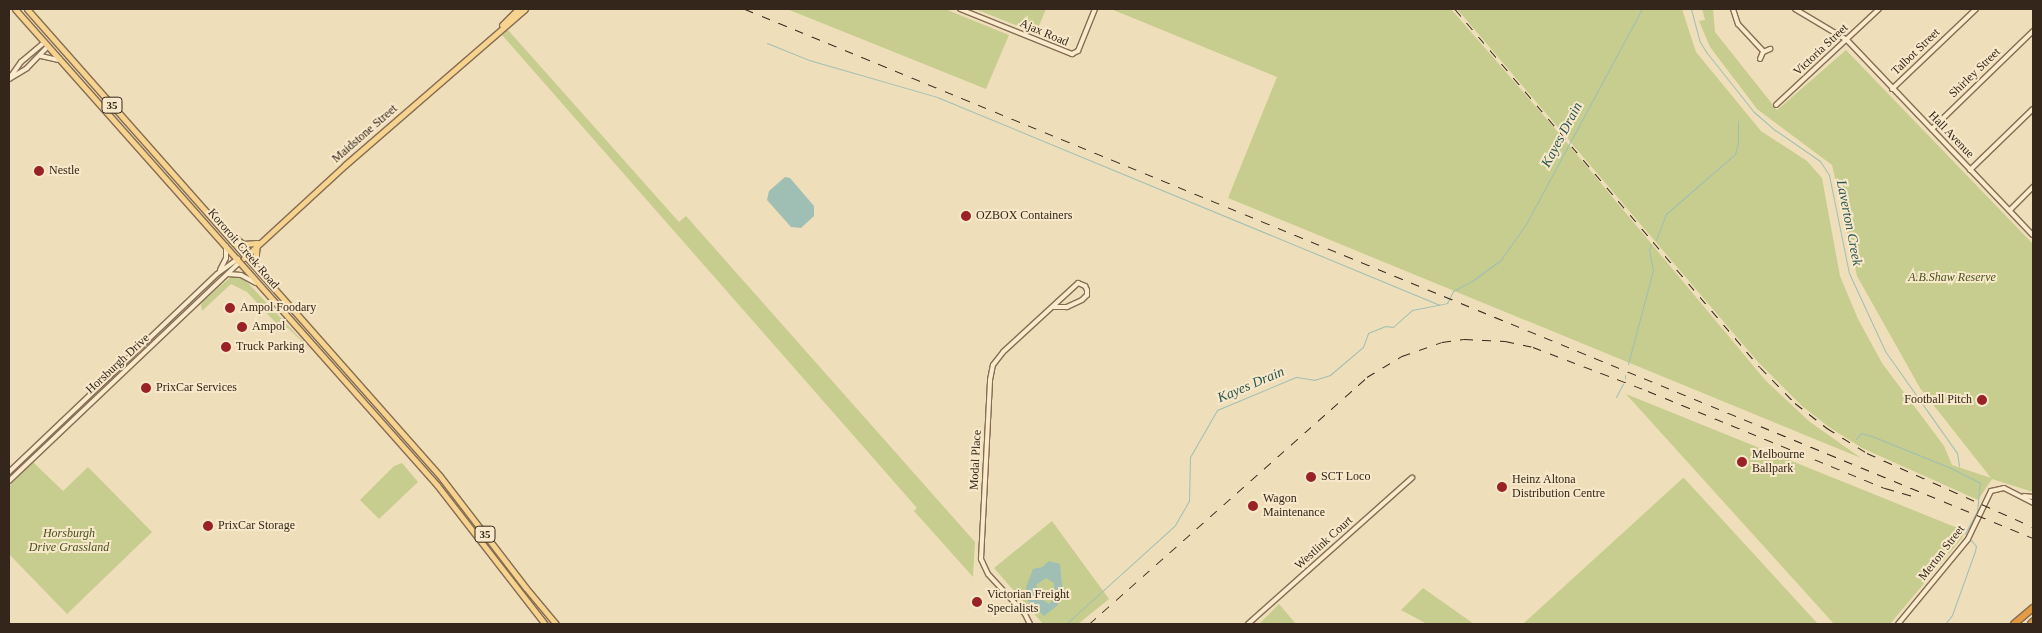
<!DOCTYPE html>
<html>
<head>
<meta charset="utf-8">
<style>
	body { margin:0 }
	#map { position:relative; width:2042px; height:633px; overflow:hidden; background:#efdeba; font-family:Georgia,serif }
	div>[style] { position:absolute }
	.green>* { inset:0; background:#c7cd8e }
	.water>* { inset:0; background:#9fbfb5 }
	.stream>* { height:1px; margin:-0.5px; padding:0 0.5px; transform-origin:0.5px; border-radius:0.5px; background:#9fbfb5 }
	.roads { filter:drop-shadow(1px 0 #866d54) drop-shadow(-1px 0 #866d54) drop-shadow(0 1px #866d54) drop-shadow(0 -1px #866d54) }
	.minor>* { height:4px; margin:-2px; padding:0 2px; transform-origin:2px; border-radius:2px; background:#faebcd }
	.major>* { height:5px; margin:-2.5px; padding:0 2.5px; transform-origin:2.5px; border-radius:2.5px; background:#f6d38e }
	.highway>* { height:5.5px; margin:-2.75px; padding:0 2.75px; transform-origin:2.75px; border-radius:2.75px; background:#e59a44 }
	.rail>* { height:1px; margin-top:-0.5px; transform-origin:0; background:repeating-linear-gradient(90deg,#34261a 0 9px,transparent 0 18px) }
	.dots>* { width:14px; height:14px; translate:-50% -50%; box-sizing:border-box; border:2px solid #f7e8ca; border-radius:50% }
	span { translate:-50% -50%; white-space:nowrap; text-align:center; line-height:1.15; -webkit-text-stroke:4px #f7e8ca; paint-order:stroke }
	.shield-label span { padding:1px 4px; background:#f7e8ca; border:1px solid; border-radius:4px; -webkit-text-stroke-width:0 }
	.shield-label { font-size:11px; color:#34261a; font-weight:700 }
	.street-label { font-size:12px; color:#34261a }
	.poi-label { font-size:12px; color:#34261a }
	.left { translate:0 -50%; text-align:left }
	.right { translate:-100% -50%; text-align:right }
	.park-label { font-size:12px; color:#47521f; font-style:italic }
	.water-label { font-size:14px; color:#285551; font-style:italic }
	.frame { position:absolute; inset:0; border:10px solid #34261a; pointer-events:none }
</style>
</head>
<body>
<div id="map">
	<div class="green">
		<i style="clip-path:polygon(787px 9px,945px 9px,1009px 35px,986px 89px)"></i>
		<i style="clip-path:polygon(975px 9px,1046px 9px,1036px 33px)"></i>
		<i style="clip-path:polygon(1111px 9px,1451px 9px,1564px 139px,1766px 381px,1810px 422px,1861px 458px,1228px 198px,1277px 77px)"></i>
		<i style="clip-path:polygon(1457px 9px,1682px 9px,1696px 52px,1761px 131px,1807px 161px,1822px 178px,1840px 276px,1858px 319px,1882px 363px,1944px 446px,1952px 465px,1991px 478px,1920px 388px,1857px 276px,1832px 165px,1757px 109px,1710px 47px,1699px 21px,1705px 20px,1702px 9px,1713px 9px,1715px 32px,1777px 110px,1846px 50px,2033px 244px,2033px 492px,1992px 479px,1978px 500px,1862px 448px,1829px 427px,1802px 406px,1758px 362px)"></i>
		<i style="clip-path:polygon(508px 30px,679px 222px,686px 216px,975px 542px,973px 577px,914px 511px,917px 508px,502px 35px)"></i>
		<i style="clip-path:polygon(232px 276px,239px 277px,248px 283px,312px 351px,289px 329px,275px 322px,247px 292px,231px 284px,202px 311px,201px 305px,203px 301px)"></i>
		<i style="clip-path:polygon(1626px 394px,1965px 531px,1962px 538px,1890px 624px,1834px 624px)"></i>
		<i style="clip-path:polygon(33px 462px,63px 491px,88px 467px,152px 532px,67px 614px,9px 554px,9px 486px)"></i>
		<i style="clip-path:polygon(402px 463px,418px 482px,379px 519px,360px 500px,394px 466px)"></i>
		<i style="clip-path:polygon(1684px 478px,1818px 624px,1523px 624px,1683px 478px)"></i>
		<i style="clip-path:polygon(1052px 521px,1109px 599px,1078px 624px,1043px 624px,994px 568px)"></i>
		<i style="clip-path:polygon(1423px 588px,1474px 624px,1427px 624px,1401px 610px)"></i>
		<i style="clip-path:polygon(1279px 604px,1296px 624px,1259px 624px)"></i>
	</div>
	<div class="water">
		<i style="clip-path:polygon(785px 177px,790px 178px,814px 206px,814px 216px,801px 228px,791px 227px,767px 200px,769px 191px)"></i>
		<i style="clip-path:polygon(evenodd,1049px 561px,1060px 564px,1063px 596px,1057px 606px,1044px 616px,1028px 601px,1026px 587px,1033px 569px,1042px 567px,1049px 561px,1046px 578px,1054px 583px,1055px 597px,1049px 604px,1043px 600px,1036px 585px,1046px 578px)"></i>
	</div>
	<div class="stream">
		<i style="left:1691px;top:9px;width:34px;rotate:75deg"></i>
		<i style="left:1700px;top:42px;width:13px;rotate:58deg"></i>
		<i style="left:1707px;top:53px;width:75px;rotate:51.5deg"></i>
		<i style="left:1754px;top:112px;width:28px;rotate:41deg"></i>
		<i style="left:1775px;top:130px;width:55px;rotate:34.6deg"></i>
		<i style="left:1820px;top:161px;width:17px;rotate:57deg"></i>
		<i style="left:1829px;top:175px;width:100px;rotate:78.5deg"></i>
		<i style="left:1849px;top:273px;width:86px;rotate:65.2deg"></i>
		<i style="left:1885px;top:351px;width:125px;rotate:54.8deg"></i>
		<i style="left:1957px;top:453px;width:13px;rotate:81deg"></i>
		<i style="left:767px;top:43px;width:45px;rotate:22deg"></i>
		<i style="left:809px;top:60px;width:133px;rotate:16.1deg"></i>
		<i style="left:937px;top:97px;width:544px;rotate:22.47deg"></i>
		<i style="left:1656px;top:240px;width:28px;rotate:-69deg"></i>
		<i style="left:1666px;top:214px;width:91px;rotate:-41deg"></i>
		<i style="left:1735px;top:154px;width:11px;rotate:-75deg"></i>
		<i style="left:1738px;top:143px;width:22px;rotate:-90deg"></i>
		<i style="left:1628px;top:364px;width:97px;rotate:-75.1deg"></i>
		<i style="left:1653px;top:270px;width:20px;rotate:-101deg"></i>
		<i style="left:1649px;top:250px;width:6px;rotate:-72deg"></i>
		<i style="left:1625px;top:378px;width:3px;rotate:-90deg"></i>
		<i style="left:1616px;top:397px;width:15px;rotate:-62deg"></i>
		<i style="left:1856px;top:439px;width:8px;rotate:-50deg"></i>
		<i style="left:1861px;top:433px;width:14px;rotate:17deg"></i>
		<i style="left:1874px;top:437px;width:83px;rotate:21.9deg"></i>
		<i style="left:1951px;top:468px;width:33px;rotate:27deg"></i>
		<i style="left:1980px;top:483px;width:28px;rotate:96deg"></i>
		<i style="left:1977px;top:511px;width:26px;rotate:118deg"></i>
		<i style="left:1066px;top:624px;width:147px;rotate:-42.2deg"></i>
		<i style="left:1175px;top:525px;width:28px;rotate:-60deg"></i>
		<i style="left:1189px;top:501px;width:44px;rotate:-88.7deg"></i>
		<i style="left:1190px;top:457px;width:54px;rotate:-60.1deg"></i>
		<i style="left:1217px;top:410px;width:86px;rotate:-22.7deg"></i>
		<i style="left:1296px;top:377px;width:18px;rotate:9deg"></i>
		<i style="left:1314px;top:380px;width:17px;rotate:-17deg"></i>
		<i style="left:1330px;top:375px;width:43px;rotate:-40.3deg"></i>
		<i style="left:1363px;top:347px;width:15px;rotate:-70deg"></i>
		<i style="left:1368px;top:333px;width:18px;rotate:-22deg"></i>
		<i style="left:1385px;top:326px;width:8px;rotate:7deg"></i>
		<i style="left:1393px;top:327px;width:25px;rotate:-42deg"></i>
		<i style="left:1412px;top:310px;width:36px;rotate:-11deg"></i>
		<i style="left:1447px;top:303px;width:13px;rotate:-63deg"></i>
		<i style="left:1453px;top:291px;width:21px;rotate:-28deg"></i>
		<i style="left:1472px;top:281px;width:34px;rotate:-36deg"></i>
		<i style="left:1500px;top:261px;width:45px;rotate:-54.9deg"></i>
		<i style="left:1526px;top:224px;width:244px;rotate:-61.7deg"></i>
		<i style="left:1945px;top:624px;width:11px;rotate:-52deg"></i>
		<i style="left:1952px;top:615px;width:68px;rotate:-70.2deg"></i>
		<i style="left:1975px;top:551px;width:5px;rotate:-79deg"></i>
		<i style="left:1976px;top:546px;width:8px;rotate:-130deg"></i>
	</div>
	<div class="roads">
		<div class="minor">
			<i style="left:960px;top:9px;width:121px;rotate:21.9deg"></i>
			<i style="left:1072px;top:54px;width:7px;rotate:-27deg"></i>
			<i style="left:1078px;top:51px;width:45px;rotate:-68deg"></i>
			<i style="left:1733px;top:9px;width:16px;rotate:72deg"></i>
			<i style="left:1738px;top:24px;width:38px;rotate:47deg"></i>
			<i style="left:1795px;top:9px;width:61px;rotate:30.8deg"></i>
			<i style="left:1847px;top:40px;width:269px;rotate:46.4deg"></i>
			<i style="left:41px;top:56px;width:17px;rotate:13deg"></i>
			<i style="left:1760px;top:59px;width:8px;rotate:-67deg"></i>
			<i style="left:1763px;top:52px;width:8px;rotate:-23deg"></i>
			<i style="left:9px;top:79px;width:21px;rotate:-31deg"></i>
			<i style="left:27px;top:68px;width:30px;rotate:-46deg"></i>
			<i style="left:9px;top:79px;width:21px;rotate:-55deg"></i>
			<i style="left:21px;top:62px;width:31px;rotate:-40deg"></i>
			<i style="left:1892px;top:89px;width:116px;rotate:-43.6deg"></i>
			<i style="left:1776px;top:105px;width:141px;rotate:-43deg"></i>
			<i style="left:1932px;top:129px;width:141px;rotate:-44.1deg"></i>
			<i style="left:1970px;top:170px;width:88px;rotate:-44.1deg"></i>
			<i style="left:2010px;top:210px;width:33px;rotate:-45deg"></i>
			<i style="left:220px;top:270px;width:13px;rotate:-63deg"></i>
			<i style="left:226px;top:258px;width:12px;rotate:-90deg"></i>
			<i style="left:228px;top:274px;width:13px;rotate:4deg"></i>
			<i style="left:241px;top:275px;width:17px;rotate:28deg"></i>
			<i style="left:9px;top:472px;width:287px;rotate:-43.6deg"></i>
			<i style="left:217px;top:274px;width:26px;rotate:-36deg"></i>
			<i style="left:9px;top:481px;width:318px;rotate:-43.5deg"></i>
			<i style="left:2024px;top:496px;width:9px;rotate:6deg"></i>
			<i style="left:1030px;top:624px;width:11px;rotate:-117deg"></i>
			<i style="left:1025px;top:614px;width:54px;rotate:-132.8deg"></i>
			<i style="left:988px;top:574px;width:17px;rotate:-115deg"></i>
			<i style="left:981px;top:559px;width:179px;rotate:-87.1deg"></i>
			<i style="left:990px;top:380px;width:15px;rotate:-79deg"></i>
			<i style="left:993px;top:365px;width:16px;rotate:-52deg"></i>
			<i style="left:1003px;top:352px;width:102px;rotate:-42.6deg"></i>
			<i style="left:1078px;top:283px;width:8px;rotate:23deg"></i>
			<i style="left:1085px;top:286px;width:4px;rotate:63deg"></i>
			<i style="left:1087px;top:290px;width:5px;rotate:90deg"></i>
			<i style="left:1087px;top:295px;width:7px;rotate:135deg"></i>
			<i style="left:1082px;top:300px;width:17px;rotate:155deg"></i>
			<i style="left:1067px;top:307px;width:13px;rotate:180deg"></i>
			<i style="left:1248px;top:624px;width:220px;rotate:-41.7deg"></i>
			<i style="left:1898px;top:624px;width:110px;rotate:-50.5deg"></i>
			<i style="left:1968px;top:539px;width:53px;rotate:-64.4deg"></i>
			<i style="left:1991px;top:491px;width:13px;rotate:-13deg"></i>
			<i style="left:2004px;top:488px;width:33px;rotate:27deg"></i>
		</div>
		<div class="major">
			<i style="left:15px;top:9px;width:636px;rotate:48.44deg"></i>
			<i style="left:437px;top:485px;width:176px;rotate:52.2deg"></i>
			<i style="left:27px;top:9px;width:623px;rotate:48.51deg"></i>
			<i style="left:440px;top:476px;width:141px;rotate:52.5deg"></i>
			<i style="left:526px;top:588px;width:47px;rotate:50.2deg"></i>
			<i style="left:502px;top:25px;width:23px;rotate:-45deg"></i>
			<i style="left:231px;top:235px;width:15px;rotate:37deg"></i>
			<i style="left:243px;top:244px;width:14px;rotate:-4deg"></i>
			<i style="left:244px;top:258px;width:137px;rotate:-42.6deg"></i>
			<i style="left:345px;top:165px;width:238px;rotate:-40.9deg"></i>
			<i style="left:255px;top:265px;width:22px;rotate:-85deg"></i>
		</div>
		<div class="highway">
			<i style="left:2014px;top:624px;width:25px;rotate:-40deg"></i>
			<i style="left:2031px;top:624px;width:3px;rotate:-45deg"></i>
		</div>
	</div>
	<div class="rail">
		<i style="left:745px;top:9px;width:1392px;rotate:22.33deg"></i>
		<i style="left:1455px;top:9px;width:470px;rotate:49.6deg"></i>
		<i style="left:1760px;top:367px;width:50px;rotate:45.8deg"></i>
		<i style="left:1795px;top:403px;width:41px;rotate:38deg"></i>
		<i style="left:1827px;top:428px;width:47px;rotate:32deg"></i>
		<i style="left:1867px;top:453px;width:182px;rotate:24deg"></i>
		<i style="left:1089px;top:624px;width:372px;rotate:-41.6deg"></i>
		<i style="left:1367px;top:377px;width:41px;rotate:-31deg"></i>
		<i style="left:1402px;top:356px;width:42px;rotate:-19.3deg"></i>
		<i style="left:1442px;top:342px;width:22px;rotate:-8deg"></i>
		<i style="left:1464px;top:339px;width:41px;rotate:2.8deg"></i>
		<i style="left:1505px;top:341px;width:29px;rotate:12deg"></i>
		<i style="left:1533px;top:347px;width:123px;rotate:20.9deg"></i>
		<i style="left:1648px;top:391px;width:256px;rotate:22.3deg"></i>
		<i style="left:1885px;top:488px;width:36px;rotate:16deg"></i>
	</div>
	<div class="dots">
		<i style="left:39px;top:171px;background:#982226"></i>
		<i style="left:966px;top:216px;background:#982226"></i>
		<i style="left:230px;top:308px;background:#982226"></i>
		<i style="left:242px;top:327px;background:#982226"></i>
		<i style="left:226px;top:347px;background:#982226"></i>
		<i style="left:146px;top:388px;background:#982226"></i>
		<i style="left:1982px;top:400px;background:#982226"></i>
		<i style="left:1742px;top:462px;background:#982226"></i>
		<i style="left:1311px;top:477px;background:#982226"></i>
		<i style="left:1502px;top:487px;background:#982226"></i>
		<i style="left:1253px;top:506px;background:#982226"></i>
		<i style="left:208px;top:526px;background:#982226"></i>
		<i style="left:977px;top:602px;background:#982226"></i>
	</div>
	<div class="shield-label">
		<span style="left:112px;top:105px">35</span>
		<span style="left:485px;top:534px">35</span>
	</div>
	<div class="street-label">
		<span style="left:1044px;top:33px;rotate:23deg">Ajax Road</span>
		<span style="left:1821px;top:50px;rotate:-43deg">Victoria Street</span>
		<span style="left:1916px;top:52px;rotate:-44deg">Talbot Street</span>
		<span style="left:1975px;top:73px;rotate:-44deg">Shirley Street</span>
		<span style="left:365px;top:134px;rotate:-41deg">Maidstone Street</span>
		<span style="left:1951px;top:135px;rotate:46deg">Hall Avenue</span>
		<span style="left:243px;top:249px;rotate:49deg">Kororoit Creek Road</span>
		<span style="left:118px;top:364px;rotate:-43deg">Horsburgh Drive</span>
		<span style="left:976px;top:460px;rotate:-87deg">Modal Place</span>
		<span style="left:1324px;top:543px;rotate:-42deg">Westlink Court</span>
		<span style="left:1942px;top:553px;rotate:-52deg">Merton Street</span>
	</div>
	<div class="poi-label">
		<span class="left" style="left:49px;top:171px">Nestle</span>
		<span class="left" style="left:976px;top:216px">OZBOX Containers</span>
		<span class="left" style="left:240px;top:308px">Ampol Foodary</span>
		<span class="left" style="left:252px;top:327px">Ampol</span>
		<span class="left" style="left:236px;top:347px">Truck Parking</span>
		<span class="left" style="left:156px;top:388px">PrixCar Services</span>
		<span class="right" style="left:1972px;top:400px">Football Pitch</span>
		<span class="left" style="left:1752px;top:462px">Melbourne<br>Ballpark</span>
		<span class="left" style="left:1321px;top:477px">SCT Loco</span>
		<span class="left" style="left:1512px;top:487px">Heinz Altona<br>Distribution Centre</span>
		<span class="left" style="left:1263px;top:506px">Wagon<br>Maintenance</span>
		<span class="left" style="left:218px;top:526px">PrixCar Storage</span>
		<span class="left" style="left:987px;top:602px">Victorian Freight<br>Specialists</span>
	</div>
	<div class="park-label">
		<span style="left:1952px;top:278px">A.B.Shaw Reserve</span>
		<span style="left:69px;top:541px">Horsburgh<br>Drive Grassland</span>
	</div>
	<div class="water-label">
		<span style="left:1562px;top:135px;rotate:-62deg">Kayes Drain</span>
		<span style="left:1849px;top:223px;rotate:79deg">Laverton Creek</span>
		<span style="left:1251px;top:385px;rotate:-23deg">Kayes Drain</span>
	</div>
	<div class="frame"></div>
</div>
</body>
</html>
